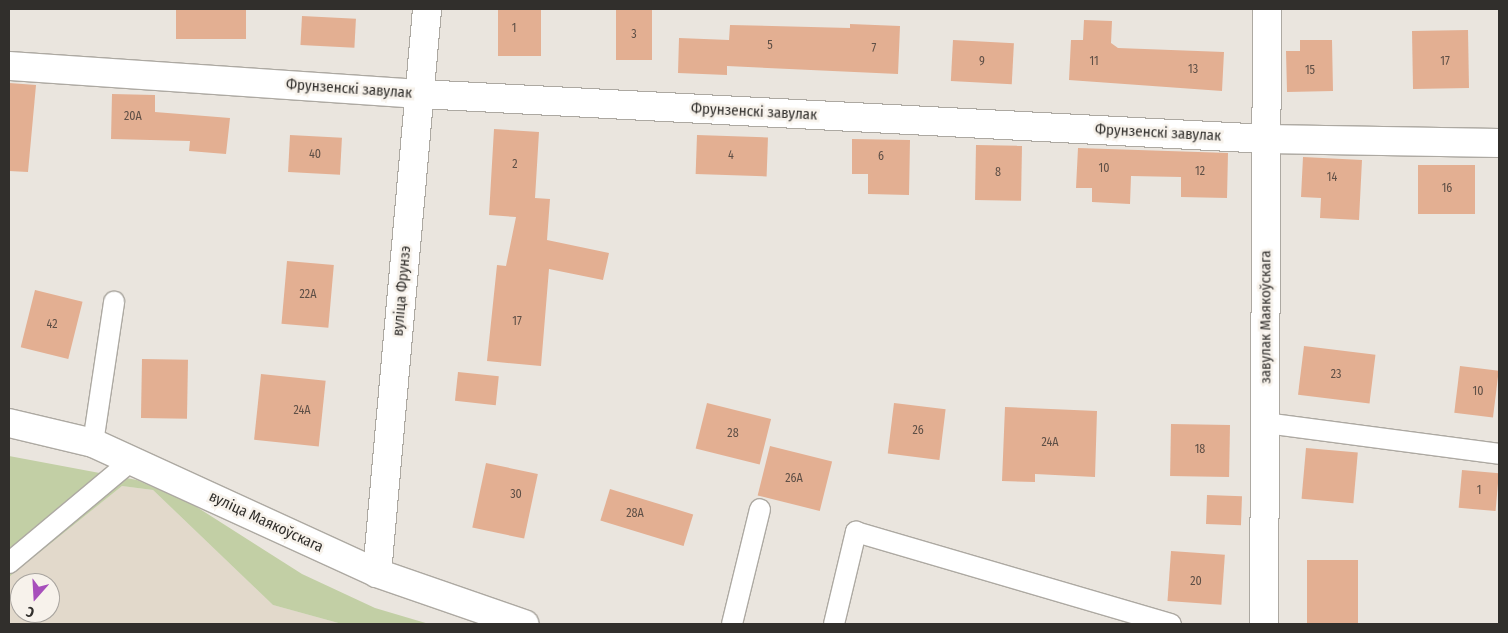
<!DOCTYPE html>
<html>
<head>
<meta charset="utf-8">
<style>
	body { margin:0 }
	#map { position:relative; width:1508px; height:633px; overflow:hidden; background:#eae5de; font-family:"Fira Sans Condensed",sans-serif }
	div>[style] { position:absolute }
	.built>* { inset:0; background:#e2d9cb }
	.green>* { inset:0; background:#c2cfa5 }
	.building>* { inset:0; background:#e3af92; transform-origin:0 0 }
	.roads { filter:drop-shadow(1px 0 #ada9a2) drop-shadow(-1px 0 #ada9a2) drop-shadow(0 1px #ada9a2) drop-shadow(0 -1px #ada9a2) }
	.service>* { height:20px; margin:-10px; padding:0 10px; transform-origin:10px; border-radius:10px; background:#fff }
	.minor>* { height:28px; margin:-14px; padding:0 14px; transform-origin:14px; border-radius:14px; background:#fff }
	span { translate:-50% -50%; white-space:nowrap; text-align:center; line-height:1.15; -webkit-text-stroke:5px #f7f2eb; paint-order:stroke }
	.number-label { font-size:12px; color:#5e4f46 }
	.number-label span { -webkit-text-stroke-width:0 }
	.street-label { font-size:15px; color:#312f2c }
	.frame { position:absolute; inset:0; border:10px solid #312f2c; pointer-events:none }
	.north { position:absolute; left:10px; top:573px; width:50px; height:50px; box-sizing:border-box; background:#f7f2eb; border:1px solid #a8a49f; border-radius:50%; rotate:199deg; font-size:14px; font-weight:700; line-height:20px; text-align:center; color:#312f2c }
	.north::after { content:''; display:block; margin:auto; width:18px; height:22px; background:#a74fbb; clip-path:polygon(50% 0,100% 100%,50% 72%,0 100%) }
</style>
</head>
<body>
<div id="map">
	<div class="built">
		<i style="clip-path:polygon(evenodd,122px 486px,153px 490px,273px 605px,342px 624px,9px 624px,9px 577px,122px 486px,20px 583px,50px 583px,50px 613px,20px 613px,20px 583px)"></i>
	</div>
	<div class="green">
		<i style="clip-path:polygon(9px 456px,137px 480px,192px 504px,302px 574px,375px 608px,429px 624px,342px 624px,273px 605px,153px 490px,122px 486px,9px 577px)"></i>
	</div>
	<div class="building">
		<i style="left:176px;top:9px;width:70px;height:30px"></i>
		<i style="left:498px;top:9px;width:43px;height:47px"></i>
		<i style="left:616px;top:9px;width:36px;height:51px"></i>
		<i style="left:302px;top:16px;width:54px;height:29px;rotate:3deg"></i>
		<i style="clip-path:polygon(1084px 20px,1112px 21px,1111px 43px,1118px 48px,1224px 52px,1222px 91px,1069px 80px,1071px 40px,1083px 40px)"></i>
		<i style="clip-path:polygon(850px 24px,900px 26px,898px 74px,727px 66px,727px 75px,678px 73px,679px 38px,729px 40px,730px 25px,850px 28px)"></i>
		<i style="left:1468px;top:30px;width:58px;height:56px;rotate:89deg"></i>
		<i style="left:953px;top:40px;width:61px;height:41px;rotate:3deg"></i>
		<i style="clip-path:polygon(1300px 40px,1332px 40px,1333px 91px,1287px 92px,1286px 51px,1300px 51px)"></i>
		<i style="clip-path:polygon(9px 83px,36px 85px,28px 172px,9px 171px)"></i>
		<i style="clip-path:polygon(112px 94px,155px 95px,155px 112px,230px 118px,226px 154px,189px 151px,190px 141px,111px 139px)"></i>
		<i style="clip-path:polygon(494px 129px,539px 132px,535px 198px,550px 199px,547px 240px,609px 253px,603px 280px,549px 269px,541px 366px,487px 361px,497px 265px,506px 266px,516px 217px,489px 215px)"></i>
		<i style="left:290px;top:135px;width:52px;height:37px;rotate:3deg"></i>
		<i style="left:697px;top:135px;width:71px;height:39px;rotate:2deg"></i>
		<i style="clip-path:polygon(852px 139px,910px 140px,909px 195px,868px 194px,868px 174px,852px 174px)"></i>
		<i style="left:976px;top:145px;width:46px;height:55px;rotate:1deg"></i>
		<i style="clip-path:polygon(1078px 148px,1228px 153px,1227px 198px,1181px 197px,1181px 177px,1131px 176px,1130px 204px,1092px 202px,1092px 188px,1076px 188px)"></i>
		<i style="clip-path:polygon(1303px 157px,1362px 160px,1359px 220px,1320px 218px,1321px 198px,1301px 197px)"></i>
		<i style="left:1418px;top:165px;width:57px;height:49px"></i>
		<i style="left:287px;top:261px;width:47px;height:63px;rotate:5deg"></i>
		<i style="left:35px;top:290px;width:49px;height:59px;rotate:14deg"></i>
		<i style="left:1304px;top:346px;width:72px;height:49px;rotate:7deg"></i>
		<i style="left:142px;top:359px;width:46px;height:59px;rotate:1deg"></i>
		<i style="left:1460px;top:366px;width:39px;height:47px;rotate:7deg"></i>
		<i style="left:458px;top:372px;width:41px;height:29px;rotate:6deg"></i>
		<i style="left:261px;top:374px;width:65px;height:66px;rotate:6deg"></i>
		<i style="left:707px;top:403px;width:66px;height:47px;rotate:14deg"></i>
		<i style="left:894px;top:403px;width:52px;height:51px;rotate:7deg"></i>
		<i style="clip-path:polygon(1005px 407px,1097px 411px,1095px 477px,1035px 474px,1035px 482px,1002px 481px)"></i>
		<i style="left:1171px;top:424px;width:59px;height:52px;rotate:1deg"></i>
		<i style="left:770px;top:446px;width:64px;height:51px;rotate:14deg"></i>
		<i style="left:1306px;top:448px;width:52px;height:51px;rotate:5deg"></i>
		<i style="left:486px;top:463px;width:53px;height:66px;rotate:12deg"></i>
		<i style="left:1462px;top:470px;width:37px;height:38px;rotate:5deg"></i>
		<i style="left:610px;top:489px;width:87px;height:33px;rotate:17deg"></i>
		<i style="left:1207px;top:495px;width:35px;height:29px;rotate:2deg"></i>
		<i style="left:1171px;top:551px;width:54px;height:50px;rotate:4deg"></i>
		<i style="left:1307px;top:560px;width:51px;height:64px"></i>
	</div>
	<div class="roads">
		<div class="service">
			<i style="left:1265px;top:423px;width:236px;rotate:7.5deg"></i>
			<i style="left:93px;top:443px;width:143px;rotate:-81.5deg"></i>
			<i style="left:9px;top:563px;width:159px;rotate:-39.9deg"></i>
			<i style="left:732px;top:624px;width:118px;rotate:-76.3deg"></i>
			<i style="left:834px;top:624px;width:95px;rotate:-76.6deg"></i>
			<i style="left:856px;top:532px;width:328px;rotate:16.3deg"></i>
		</div>
		<div class="minor">
			<i style="left:9px;top:66px;width:412px;rotate:3.9deg"></i>
			<i style="left:420px;top:94px;width:847px;rotate:3.04deg"></i>
			<i style="left:1266px;top:139px;width:233px;rotate:1deg"></i>
			<i style="left:9px;top:423px;width:86px;rotate:13.4deg"></i>
			<i style="left:93px;top:443px;width:312px;rotate:24.6deg"></i>
			<i style="left:377px;top:573px;width:156px;rotate:19.1deg"></i>
			<i style="left:377px;top:573px;width:566px;rotate:-84.93deg"></i>
			<i style="left:1264px;top:624px;width:615px;rotate:-89.72deg"></i>
		</div>
	</div>
	<div class="number-label">
		<span style="left:514px;top:29px">1</span>
		<span style="left:634px;top:35px">3</span>
		<span style="left:770px;top:46px">5</span>
		<span style="left:874px;top:49px">7</span>
		<span style="left:982px;top:62px">9</span>
		<span style="left:1094px;top:62px">11</span>
		<span style="left:1445px;top:62px">17</span>
		<span style="left:1193px;top:70px">13</span>
		<span style="left:1310px;top:71px">15</span>
		<span style="left:133px;top:117px">20А</span>
		<span style="left:315px;top:155px">40</span>
		<span style="left:731px;top:156px">4</span>
		<span style="left:881px;top:157px">6</span>
		<span style="left:515px;top:165px">2</span>
		<span style="left:1104px;top:169px">10</span>
		<span style="left:1200px;top:172px">12</span>
		<span style="left:998px;top:173px">8</span>
		<span style="left:1332px;top:178px">14</span>
		<span style="left:1447px;top:189px">16</span>
		<span style="left:308px;top:295px">22А</span>
		<span style="left:517px;top:322px">17</span>
		<span style="left:52px;top:325px">42</span>
		<span style="left:1336px;top:375px">23</span>
		<span style="left:1478px;top:392px">10</span>
		<span style="left:302px;top:411px">24А</span>
		<span style="left:918px;top:431px">26</span>
		<span style="left:733px;top:434px">28</span>
		<span style="left:1050px;top:443px">24А</span>
		<span style="left:1200px;top:450px">18</span>
		<span style="left:794px;top:479px">26А</span>
		<span style="left:1479px;top:491px">1</span>
		<span style="left:516px;top:495px">30</span>
		<span style="left:635px;top:514px">28А</span>
		<span style="left:1196px;top:582px">20</span>
	</div>
	<div class="street-label">
		<span style="left:349px;top:89px;rotate:4deg">Фрунзенскі завулак</span>
		<span style="left:754px;top:112px;rotate:3deg">Фрунзенскі завулак</span>
		<span style="left:1158px;top:133px;rotate:3deg">Фрунзенскі завулак</span>
		<span style="left:402px;top:291px;rotate:-85deg">вуліца Фрунзэ</span>
		<span style="left:1266px;top:317px;rotate:-90deg">завулак Маякоўскага</span>
		<span style="left:266px;top:522px;rotate:25deg">вуліца Маякоўскага</span>
	</div>
	<div class="frame"></div>
	<div class="north">С</div>
</div>
</body>
</html>
